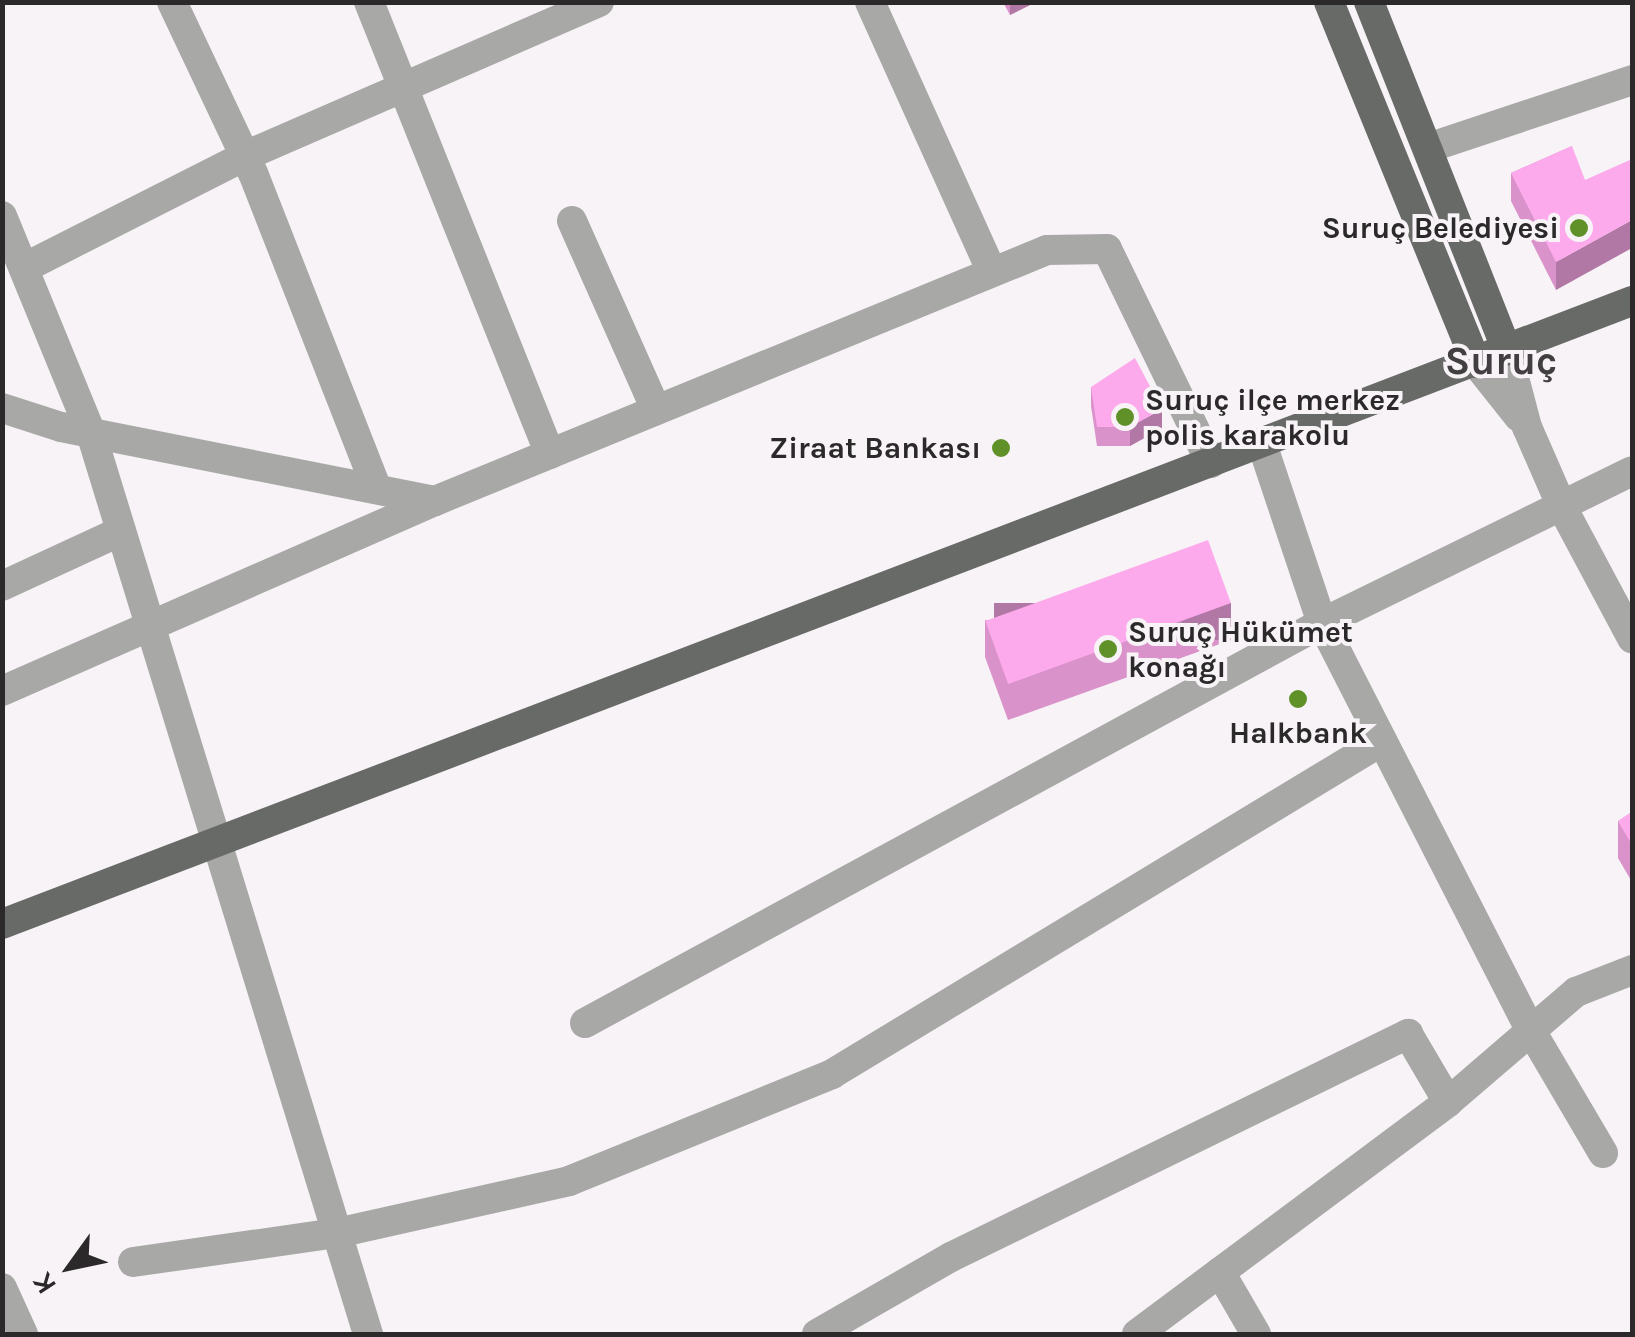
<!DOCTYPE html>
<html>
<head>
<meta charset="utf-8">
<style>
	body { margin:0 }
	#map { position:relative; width:1635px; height:1337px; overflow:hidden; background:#f7f3f6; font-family:Karla,sans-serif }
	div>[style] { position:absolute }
	.minor>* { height:30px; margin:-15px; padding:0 15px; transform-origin:15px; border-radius:15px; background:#a8a9a7 }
	.major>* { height:30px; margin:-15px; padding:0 15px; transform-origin:15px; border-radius:15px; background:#686a67 }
	.wall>* { inset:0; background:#da92cb }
	.shaded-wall>* { inset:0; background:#b177a5; transform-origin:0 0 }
	.building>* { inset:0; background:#fdaaec; transform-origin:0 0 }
	.dots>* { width:28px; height:28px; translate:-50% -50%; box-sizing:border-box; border:5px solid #f7f3f6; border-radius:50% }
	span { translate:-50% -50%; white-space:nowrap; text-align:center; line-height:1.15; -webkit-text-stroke:8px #f7f3f6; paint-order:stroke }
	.poi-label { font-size:30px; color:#2b292a; font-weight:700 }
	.right { translate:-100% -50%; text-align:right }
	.left { translate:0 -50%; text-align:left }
	.district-label { font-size:40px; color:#423f41; font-weight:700 }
	.frame { position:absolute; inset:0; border:5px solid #2b292a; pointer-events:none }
	.north { position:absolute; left:20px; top:1217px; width:100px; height:100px; -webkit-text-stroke:8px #f7f3f6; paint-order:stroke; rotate:237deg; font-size:28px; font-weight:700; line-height:40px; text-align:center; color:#2b292a }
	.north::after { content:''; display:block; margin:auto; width:35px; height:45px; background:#2b292a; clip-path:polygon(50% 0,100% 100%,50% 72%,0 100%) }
</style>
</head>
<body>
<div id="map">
	<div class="minor">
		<i style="left:172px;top:2px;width:189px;rotate:64.7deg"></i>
		<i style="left:253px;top:173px;width:339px;rotate:68.6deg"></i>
		<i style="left:369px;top:2px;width:487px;rotate:68.2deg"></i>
		<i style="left:870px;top:2px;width:296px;rotate:65.7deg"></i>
		<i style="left:1428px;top:148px;width:215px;rotate:-18.4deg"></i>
		<i style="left:2px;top:216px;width:235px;rotate:67.7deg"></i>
		<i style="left:91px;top:433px;width:943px;rotate:72.91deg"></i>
		<i style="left:572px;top:221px;width:207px;rotate:66deg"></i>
		<i style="left:24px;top:268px;width:248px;rotate:-26.9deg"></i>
		<i style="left:245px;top:156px;width:386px;rotate:-23.5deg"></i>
		<i style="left:1507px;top:351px;width:79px;rotate:75.3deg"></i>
		<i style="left:1527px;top:427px;width:87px;rotate:66.4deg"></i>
		<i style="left:1562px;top:507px;width:149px;rotate:61.9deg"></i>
		<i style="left:1476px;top:363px;width:69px;rotate:51.5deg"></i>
		<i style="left:2px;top:408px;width:62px;rotate:17.9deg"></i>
		<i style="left:61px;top:427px;width:381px;rotate:11.2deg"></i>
		<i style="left:435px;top:501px;width:661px;rotate:-22.3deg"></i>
		<i style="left:1047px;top:250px;width:60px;rotate:-1deg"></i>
		<i style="left:1107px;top:249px;width:238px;rotate:64.1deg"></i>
		<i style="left:1262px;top:444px;width:189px;rotate:71.5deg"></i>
		<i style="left:1322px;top:623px;width:456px;rotate:62.9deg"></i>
		<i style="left:1530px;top:1029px;width:144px;rotate:59.5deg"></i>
		<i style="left:2px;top:586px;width:131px;rotate:-24.8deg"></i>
		<i style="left:2px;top:691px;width:472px;rotate:-23.7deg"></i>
		<i style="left:585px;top:1023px;width:839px;rotate:-28.49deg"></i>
		<i style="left:1322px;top:623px;width:345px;rotate:-26.1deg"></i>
		<i style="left:133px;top:1262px;width:206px;rotate:-8.1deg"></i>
		<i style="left:337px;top:1233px;width:238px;rotate:-12.6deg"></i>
		<i style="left:569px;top:1181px;width:284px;rotate:-22.1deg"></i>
		<i style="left:832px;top:1074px;width:643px;rotate:-31.19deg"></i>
		<i style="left:1220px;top:1272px;width:72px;rotate:59.9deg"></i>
		<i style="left:2px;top:1288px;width:51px;rotate:65.5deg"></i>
		<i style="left:817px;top:1334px;width:155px;rotate:-29.9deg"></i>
		<i style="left:951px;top:1257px;width:509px;rotate:-26.01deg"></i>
		<i style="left:1408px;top:1034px;width:79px;rotate:59.5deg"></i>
		<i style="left:1137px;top:1334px;width:388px;rotate:-36.7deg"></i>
		<i style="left:1448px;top:1102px;width:169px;rotate:-40.7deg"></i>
		<i style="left:1576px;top:992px;width:60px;rotate:-21.4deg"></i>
	</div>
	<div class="major">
		<i style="left:1329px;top:2px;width:390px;rotate:67.8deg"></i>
		<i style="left:1369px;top:2px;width:375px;rotate:68.4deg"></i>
		<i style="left:2px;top:924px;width:1745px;rotate:-20.92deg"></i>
	</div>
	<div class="wall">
		<i style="clip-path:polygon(1003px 2px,1036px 2px,1010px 15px)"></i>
		<i style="clip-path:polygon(1572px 146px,1556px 290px,1511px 201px,1511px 173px)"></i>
		<i style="clip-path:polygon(1091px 387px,1162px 428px,1130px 446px,1097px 446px,1091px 406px)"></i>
		<i style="clip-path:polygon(985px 620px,1231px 640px,1008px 720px,985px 657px)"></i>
		<i style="clip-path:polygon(1632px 812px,1632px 882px,1618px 858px,1618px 821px)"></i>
	</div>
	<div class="shaded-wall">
		<i style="clip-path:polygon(1010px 2px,1036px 2px,1010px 15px)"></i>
		<i style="clip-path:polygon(1632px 220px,1632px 248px,1556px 290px,1556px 262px)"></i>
		<i style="clip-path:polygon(1162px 409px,1162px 428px,1130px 446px,1130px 427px)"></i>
		<i style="left:1231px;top:603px;width:37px;height:237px;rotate:90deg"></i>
	</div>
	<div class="building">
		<i style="clip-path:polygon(1572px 146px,1585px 180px,1632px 159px,1632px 220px,1556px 262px,1511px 173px)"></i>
		<i style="clip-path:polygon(1135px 358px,1162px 409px,1130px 427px,1097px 427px,1091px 387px)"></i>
		<i style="left:1208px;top:540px;width:67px;height:237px;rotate:70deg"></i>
		<i style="clip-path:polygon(1632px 812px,1632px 845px,1618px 821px)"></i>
	</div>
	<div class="dots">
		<i style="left:1579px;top:228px;background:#5f9128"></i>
		<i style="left:1125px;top:417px;background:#5f9128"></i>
		<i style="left:1001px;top:448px;background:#5f9128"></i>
		<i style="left:1108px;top:649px;background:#5f9128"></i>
		<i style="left:1298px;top:699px;background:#5f9128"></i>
	</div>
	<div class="poi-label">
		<span class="right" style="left:1559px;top:228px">Suruç Belediyesi</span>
		<span class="left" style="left:1145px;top:417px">Suruç ilçe merkez<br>polis karakolu</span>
		<span class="right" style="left:981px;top:448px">Ziraat Bankası</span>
		<span class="left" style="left:1128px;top:649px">Suruç Hükümet<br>konağı</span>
		<span style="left:1298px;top:733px">Halkbank</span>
	</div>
	<div class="district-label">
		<span style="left:1501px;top:361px">Suruç</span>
	</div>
	<div class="frame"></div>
	<div class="north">K</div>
</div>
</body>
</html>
